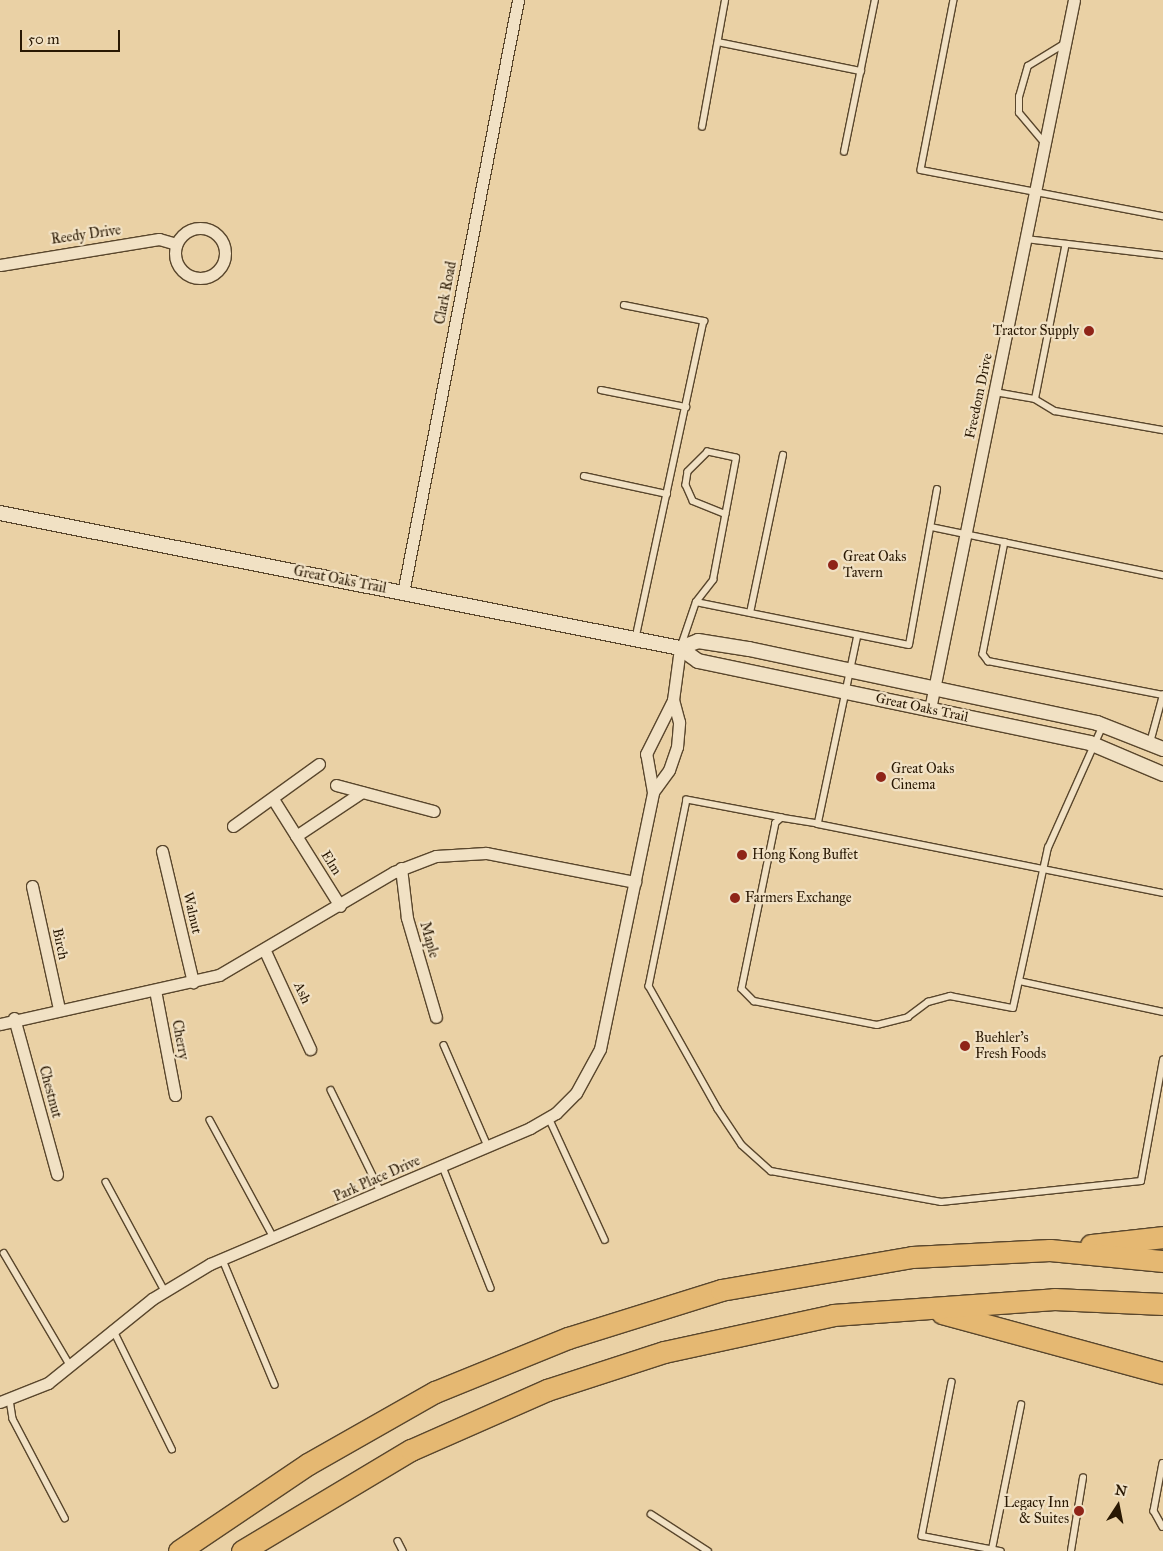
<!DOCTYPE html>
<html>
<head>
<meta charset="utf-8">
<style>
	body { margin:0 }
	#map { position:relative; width:1163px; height:1551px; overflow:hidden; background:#ead1a5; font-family:"IM FELL Great Primer",serif }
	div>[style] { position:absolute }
	.roads { filter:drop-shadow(1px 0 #59462c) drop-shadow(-1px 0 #59462c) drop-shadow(0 1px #59462c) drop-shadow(0 -1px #59462c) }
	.service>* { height:5.5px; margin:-2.75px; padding:0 2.75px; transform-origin:2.75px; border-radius:2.75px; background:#f1e1c4 }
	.minor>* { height:11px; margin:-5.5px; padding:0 5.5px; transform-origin:5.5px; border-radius:5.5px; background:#f1e1c4 }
	.minor>.ring { margin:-5.5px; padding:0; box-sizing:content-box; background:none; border:11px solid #f1e1c4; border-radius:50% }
	.tertiary>* { height:14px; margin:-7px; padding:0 7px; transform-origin:7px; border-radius:7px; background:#f1e1c4 }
	.motorway>* { height:21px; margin:-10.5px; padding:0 10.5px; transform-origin:10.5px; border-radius:10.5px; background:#e5b872 }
	.dots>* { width:14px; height:14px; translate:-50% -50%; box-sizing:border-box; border:2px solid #f1e1c4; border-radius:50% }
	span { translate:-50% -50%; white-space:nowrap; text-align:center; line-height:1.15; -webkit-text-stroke:4.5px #f1e1c4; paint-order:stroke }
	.street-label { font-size:14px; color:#291803 }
	.poi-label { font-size:14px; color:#291803 }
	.right { translate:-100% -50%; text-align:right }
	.left { translate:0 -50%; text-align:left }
	.north { position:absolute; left:1093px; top:1481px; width:50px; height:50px; -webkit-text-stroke:4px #f1e1c4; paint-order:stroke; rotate:11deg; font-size:14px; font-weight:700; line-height:20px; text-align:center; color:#291803 }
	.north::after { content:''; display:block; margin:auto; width:18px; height:22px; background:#291803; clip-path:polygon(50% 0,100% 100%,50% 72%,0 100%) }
	.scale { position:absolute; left:20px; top:30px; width:100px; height:22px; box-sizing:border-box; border:2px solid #291803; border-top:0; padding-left:6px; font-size:15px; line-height:18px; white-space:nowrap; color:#291803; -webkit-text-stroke:4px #f1e1c4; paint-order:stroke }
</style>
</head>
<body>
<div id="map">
	<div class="roads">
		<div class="service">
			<i style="left:954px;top:0;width:173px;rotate:101deg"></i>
			<i style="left:921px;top:170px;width:246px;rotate:10.8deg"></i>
			<i style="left:718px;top:42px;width:146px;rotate:11.5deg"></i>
			<i style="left:702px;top:127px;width:129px;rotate:-79.7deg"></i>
			<i style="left:1045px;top:144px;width:40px;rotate:-130deg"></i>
			<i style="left:1019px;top:113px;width:16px;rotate:-90deg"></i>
			<i style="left:1019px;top:97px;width:32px;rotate:-74deg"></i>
			<i style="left:1028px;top:66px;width:42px;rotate:-31.4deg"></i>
			<i style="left:844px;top:152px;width:155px;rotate:-78.5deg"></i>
			<i style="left:1026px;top:239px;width:138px;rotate:6.7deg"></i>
			<i style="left:624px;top:305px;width:82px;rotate:11.3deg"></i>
			<i style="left:704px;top:321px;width:325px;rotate:102.1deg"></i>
			<i style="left:601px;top:390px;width:87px;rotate:11.3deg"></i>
			<i style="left:995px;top:392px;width:41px;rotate:9.9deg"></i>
			<i style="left:1035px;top:399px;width:23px;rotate:31deg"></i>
			<i style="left:1055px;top:411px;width:110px;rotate:10deg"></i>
			<i style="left:1035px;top:399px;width:155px;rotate:-78.8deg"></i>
			<i style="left:584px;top:476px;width:85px;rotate:12.2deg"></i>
			<i style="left:931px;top:527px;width:237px;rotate:11.7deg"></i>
			<i style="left:1005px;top:542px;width:114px;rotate:101.1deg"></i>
			<i style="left:983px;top:654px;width:9px;rotate:54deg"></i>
			<i style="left:988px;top:661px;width:178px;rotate:11deg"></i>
			<i style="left:696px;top:602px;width:217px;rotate:11.4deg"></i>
			<i style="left:909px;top:645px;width:158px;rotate:-79.8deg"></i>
			<i style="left:750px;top:613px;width:161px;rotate:-78.2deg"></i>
			<i style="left:858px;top:635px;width:193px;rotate:101.9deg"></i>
			<i style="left:818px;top:824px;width:36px;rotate:-171deg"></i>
			<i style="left:782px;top:818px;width:8px;rotate:140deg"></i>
			<i style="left:776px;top:823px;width:169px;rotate:101.6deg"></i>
			<i style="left:742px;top:989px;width:17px;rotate:45deg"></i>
			<i style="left:754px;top:1001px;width:125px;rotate:11deg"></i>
			<i style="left:877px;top:1025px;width:32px;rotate:-14deg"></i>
			<i style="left:908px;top:1017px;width:25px;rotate:-37deg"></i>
			<i style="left:928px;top:1002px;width:23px;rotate:-15deg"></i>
			<i style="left:950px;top:996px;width:64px;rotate:10.8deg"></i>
			<i style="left:1013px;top:1008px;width:164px;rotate:-77.7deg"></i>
			<i style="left:1048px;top:848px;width:135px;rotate:-65.9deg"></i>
			<i style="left:681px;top:646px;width:46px;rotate:-71.2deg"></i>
			<i style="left:696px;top:602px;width:28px;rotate:-52deg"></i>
			<i style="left:713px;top:580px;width:124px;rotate:-79.3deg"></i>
			<i style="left:736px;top:458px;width:29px;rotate:-168deg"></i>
			<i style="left:708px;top:452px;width:28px;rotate:135deg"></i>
			<i style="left:688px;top:472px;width:13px;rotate:99deg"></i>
			<i style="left:686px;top:485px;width:17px;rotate:66deg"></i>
			<i style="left:693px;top:501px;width:35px;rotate:22deg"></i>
			<i style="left:1150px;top:743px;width:50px;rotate:-74.8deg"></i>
			<i style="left:782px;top:818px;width:97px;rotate:-169.3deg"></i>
			<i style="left:687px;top:800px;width:190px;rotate:101.5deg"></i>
			<i style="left:649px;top:986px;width:141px;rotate:60.7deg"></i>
			<i style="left:718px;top:1109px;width:43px;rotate:56.3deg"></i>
			<i style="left:742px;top:1145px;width:39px;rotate:42deg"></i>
			<i style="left:771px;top:1171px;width:173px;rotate:10.3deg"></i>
			<i style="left:941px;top:1202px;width:201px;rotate:-6deg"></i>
			<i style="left:1141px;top:1181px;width:123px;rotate:-79.7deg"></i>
			<i style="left:818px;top:824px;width:352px;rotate:11.3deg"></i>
			<i style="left:1019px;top:981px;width:147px;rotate:12.1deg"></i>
			<i style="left:444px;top:1045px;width:110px;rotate:66.5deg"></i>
			<i style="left:331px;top:1090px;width:114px;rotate:63.9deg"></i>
			<i style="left:549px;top:1118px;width:134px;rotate:65.3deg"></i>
			<i style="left:210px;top:1120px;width:134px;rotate:61.5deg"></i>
			<i style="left:443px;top:1167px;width:130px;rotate:68.4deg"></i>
			<i style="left:106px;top:1182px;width:124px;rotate:61.6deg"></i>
			<i style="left:4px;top:1253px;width:130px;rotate:59.5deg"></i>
			<i style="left:223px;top:1260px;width:135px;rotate:67.4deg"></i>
			<i style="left:113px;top:1329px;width:134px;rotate:63.8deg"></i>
			<i style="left:952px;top:1382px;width:157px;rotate:101deg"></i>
			<i style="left:922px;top:1536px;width:80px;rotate:10.8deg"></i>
			<i style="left:10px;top:1400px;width:19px;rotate:81deg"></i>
			<i style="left:13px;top:1419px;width:112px;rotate:62.3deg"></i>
			<i style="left:1163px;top:1463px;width:49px;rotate:100.6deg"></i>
			<i style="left:1154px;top:1511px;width:18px;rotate:61deg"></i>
			<i style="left:651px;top:1514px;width:68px;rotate:33deg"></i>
			<i style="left:398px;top:1541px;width:11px;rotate:63deg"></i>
			<i style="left:992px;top:1549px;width:147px;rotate:-78.6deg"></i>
			<i style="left:1071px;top:1551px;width:74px;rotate:-80.7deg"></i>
		</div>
		<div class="minor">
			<i class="ring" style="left:175px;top:228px;width:39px;height:39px"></i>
			<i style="left:0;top:265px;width:161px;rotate:-9.3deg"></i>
			<i style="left:159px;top:239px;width:18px;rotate:16deg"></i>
			<i style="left:403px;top:593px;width:604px;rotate:-79.02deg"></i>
			<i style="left:930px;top:709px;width:723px;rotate:-78.52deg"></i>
			<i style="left:336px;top:785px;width:101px;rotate:14.9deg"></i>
			<i style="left:653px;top:792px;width:39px;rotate:-100deg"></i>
			<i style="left:646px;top:754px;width:60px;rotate:-63.4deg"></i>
			<i style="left:273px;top:799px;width:126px;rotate:57.9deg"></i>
			<i style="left:233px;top:826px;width:106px;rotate:-35.8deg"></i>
			<i style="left:296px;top:836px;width:79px;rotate:-33.7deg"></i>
			<i style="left:162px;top:851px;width:135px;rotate:76.7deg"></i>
			<i style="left:401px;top:868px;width:50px;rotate:83.2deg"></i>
			<i style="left:407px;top:918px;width:103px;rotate:73.7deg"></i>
			<i style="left:32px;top:886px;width:126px;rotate:77.6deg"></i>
			<i style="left:265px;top:951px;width:108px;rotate:65.3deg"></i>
			<i style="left:155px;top:990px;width:107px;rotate:79.2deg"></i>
			<i style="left:14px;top:1018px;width:162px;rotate:74.6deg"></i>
			<i style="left:0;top:1024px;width:224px;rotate:-12.6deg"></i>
			<i style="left:219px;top:975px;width:203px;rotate:-30.5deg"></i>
			<i style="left:394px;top:872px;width:45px;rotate:-20.9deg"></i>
			<i style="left:436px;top:856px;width:50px;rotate:-3.4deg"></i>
			<i style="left:486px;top:853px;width:152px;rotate:11deg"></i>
			<i style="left:0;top:1402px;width:52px;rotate:-21.6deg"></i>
			<i style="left:48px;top:1383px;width:134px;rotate:-38.9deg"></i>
			<i style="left:152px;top:1299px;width:68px;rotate:-31.1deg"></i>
			<i style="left:210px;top:1264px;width:348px;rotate:-23deg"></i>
			<i style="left:530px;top:1128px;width:30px;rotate:-30deg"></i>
			<i style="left:556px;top:1113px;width:28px;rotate:-45deg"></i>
			<i style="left:576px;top:1093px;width:50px;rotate:-61.4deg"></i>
			<i style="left:600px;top:1049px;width:262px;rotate:-78.3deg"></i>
			<i style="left:653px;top:792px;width:27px;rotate:-54deg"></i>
			<i style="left:669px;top:770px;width:24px;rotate:-71deg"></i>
			<i style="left:677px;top:747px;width:25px;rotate:-85deg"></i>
			<i style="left:679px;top:722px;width:23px;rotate:-105deg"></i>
			<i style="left:673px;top:700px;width:52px;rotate:-82.3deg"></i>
		</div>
		<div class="tertiary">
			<i style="left:0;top:513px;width:693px;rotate:11.23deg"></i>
			<i style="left:680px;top:648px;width:22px;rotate:36deg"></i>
			<i style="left:698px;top:661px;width:400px;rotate:11.8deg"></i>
			<i style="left:1090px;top:743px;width:79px;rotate:23deg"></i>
			<i style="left:680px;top:648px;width:19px;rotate:-21deg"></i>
			<i style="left:698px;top:641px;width:52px;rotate:8.9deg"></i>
			<i style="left:749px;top:649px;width:356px;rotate:12deg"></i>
			<i style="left:1097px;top:723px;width:71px;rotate:21.5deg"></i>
		</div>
		<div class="motorway">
			<i style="left:1091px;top:1245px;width:72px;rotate:-6.3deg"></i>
			<i style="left:942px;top:1313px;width:229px;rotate:15.2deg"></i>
			<i style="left:179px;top:1551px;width:156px;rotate:-34deg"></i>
			<i style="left:308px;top:1464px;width:146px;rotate:-29.6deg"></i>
			<i style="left:435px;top:1392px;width:144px;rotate:-22.1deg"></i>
			<i style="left:568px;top:1338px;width:160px;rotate:-17.4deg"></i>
			<i style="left:721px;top:1290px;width:194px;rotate:-9.8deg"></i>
			<i style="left:912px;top:1257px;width:138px;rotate:-2.9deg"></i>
			<i style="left:1050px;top:1250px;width:114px;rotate:5.6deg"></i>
			<i style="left:242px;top:1551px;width:197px;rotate:-30.9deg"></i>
			<i style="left:411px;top:1450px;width:149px;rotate:-23.8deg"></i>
			<i style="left:547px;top:1390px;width:123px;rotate:-18deg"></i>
			<i style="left:664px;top:1352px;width:173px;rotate:-12.3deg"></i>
			<i style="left:833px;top:1315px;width:222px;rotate:-4.1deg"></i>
			<i style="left:1054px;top:1299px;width:109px;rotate:2.6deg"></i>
		</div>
	</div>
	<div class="dots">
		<i style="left:1089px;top:331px;background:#8f2418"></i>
		<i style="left:833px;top:565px;background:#8f2418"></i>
		<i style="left:881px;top:777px;background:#8f2418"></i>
		<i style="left:742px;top:855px;background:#8f2418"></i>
		<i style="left:735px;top:898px;background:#8f2418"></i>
		<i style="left:965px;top:1046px;background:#8f2418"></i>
		<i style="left:1079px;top:1511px;background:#8f2418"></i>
	</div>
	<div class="street-label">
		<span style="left:86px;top:235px;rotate:-8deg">Reedy Drive</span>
		<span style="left:446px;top:293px;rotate:-79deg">Clark Road</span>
		<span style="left:979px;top:396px;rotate:-78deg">Freedom Drive</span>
		<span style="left:340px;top:580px;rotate:11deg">Great Oaks Trail</span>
		<span style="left:922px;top:708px;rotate:12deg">Great Oaks Trail</span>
		<span style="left:331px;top:863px;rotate:58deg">Elm</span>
		<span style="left:192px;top:913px;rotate:77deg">Walnut</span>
		<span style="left:429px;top:940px;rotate:74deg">Maple</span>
		<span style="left:60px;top:944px;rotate:78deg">Birch</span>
		<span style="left:302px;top:993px;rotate:65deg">Ash</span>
		<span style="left:180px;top:1040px;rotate:79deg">Cherry</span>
		<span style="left:50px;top:1092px;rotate:75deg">Chestnut</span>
		<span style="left:377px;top:1179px;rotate:-24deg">Park Place Drive</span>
	</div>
	<div class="poi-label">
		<span class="right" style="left:1079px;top:331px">Tractor Supply</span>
		<span class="left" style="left:843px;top:565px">Great Oaks<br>Tavern</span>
		<span class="left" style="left:891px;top:777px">Great Oaks<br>Cinema</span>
		<span class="left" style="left:752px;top:855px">Hong Kong Buffet</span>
		<span class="left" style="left:745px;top:898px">Farmers Exchange</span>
		<span class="left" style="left:975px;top:1046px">Buehler's<br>Fresh Foods</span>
		<span class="right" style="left:1069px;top:1511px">Legacy Inn<br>&amp; Suites</span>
	</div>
	<div class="north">N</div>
	<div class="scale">50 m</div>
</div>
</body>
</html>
